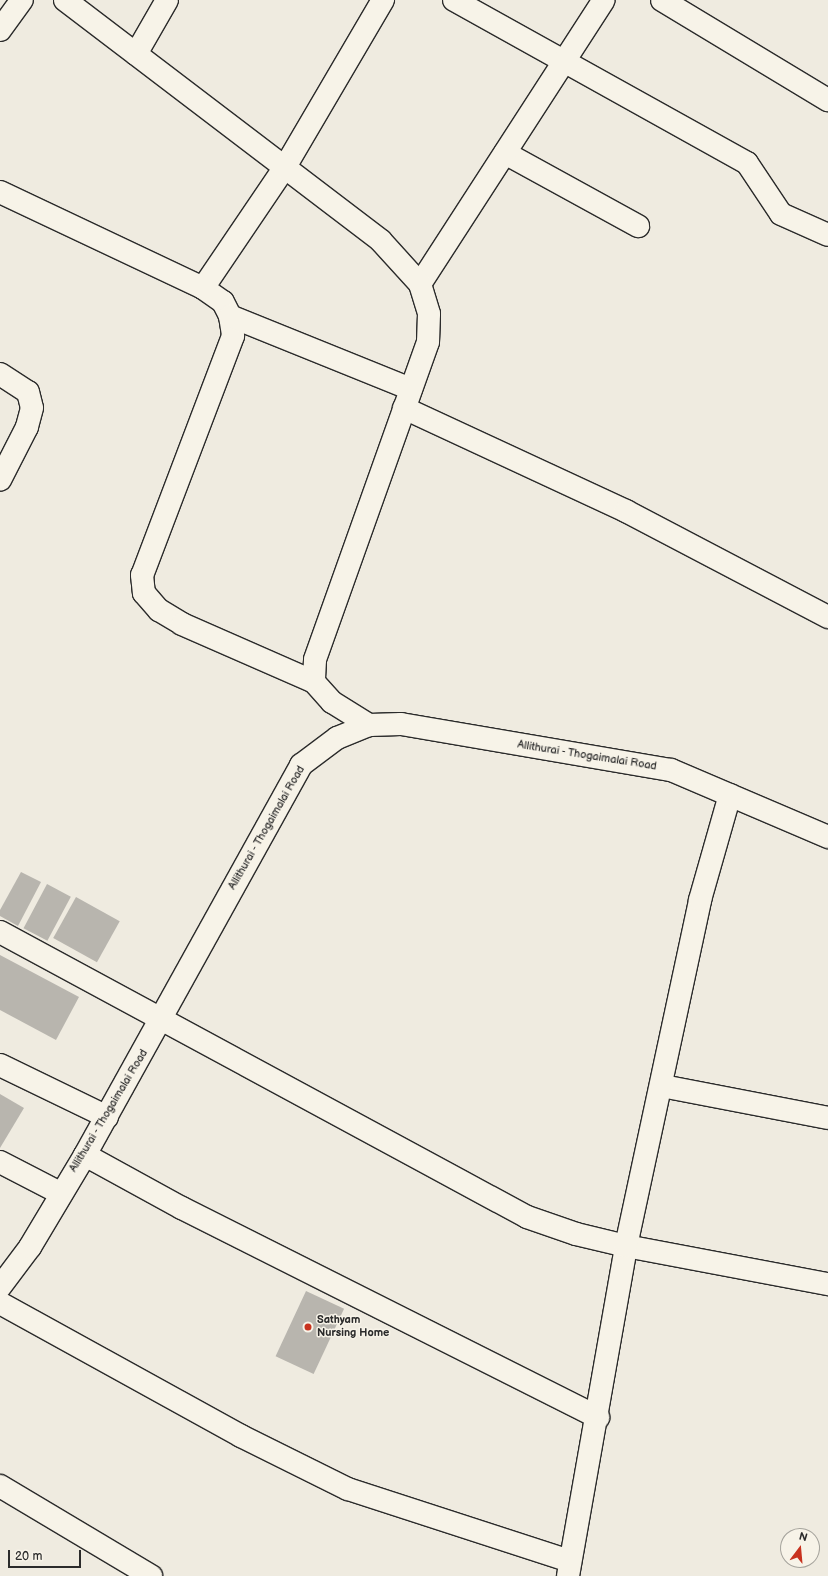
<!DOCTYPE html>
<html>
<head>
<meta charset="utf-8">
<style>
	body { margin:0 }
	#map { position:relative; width:828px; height:1576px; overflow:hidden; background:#efebe0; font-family:"Balsamiq Sans",sans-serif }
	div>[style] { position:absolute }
	.building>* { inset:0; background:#b8b5ae; transform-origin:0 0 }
	.roads { filter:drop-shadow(1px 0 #2b2b2b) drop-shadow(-1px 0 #2b2b2b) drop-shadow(0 1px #2b2b2b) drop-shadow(0 -1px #2b2b2b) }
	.street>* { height:22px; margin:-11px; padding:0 11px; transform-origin:11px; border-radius:11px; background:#f7f3e8 }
	.secondary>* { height:22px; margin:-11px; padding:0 11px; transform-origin:11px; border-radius:11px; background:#f7f3e8 }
	.dots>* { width:11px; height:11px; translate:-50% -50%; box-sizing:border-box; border:2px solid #f7f3e8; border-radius:50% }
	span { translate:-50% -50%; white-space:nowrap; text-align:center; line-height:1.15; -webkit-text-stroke:3px #f7f3e8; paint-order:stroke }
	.street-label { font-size:11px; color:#2b2b2b }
	.poi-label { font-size:11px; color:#2b2b2b; font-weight:700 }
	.left { translate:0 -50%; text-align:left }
	.north { position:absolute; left:780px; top:1528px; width:40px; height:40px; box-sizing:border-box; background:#f7f3e8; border:1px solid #a5a39c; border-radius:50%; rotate:16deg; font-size:11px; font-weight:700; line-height:16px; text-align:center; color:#2b2b2b }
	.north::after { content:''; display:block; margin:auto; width:14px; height:18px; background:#c8321e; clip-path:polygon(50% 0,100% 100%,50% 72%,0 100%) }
	.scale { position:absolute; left:8px; top:1550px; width:73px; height:18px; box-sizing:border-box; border:2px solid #2b2b2b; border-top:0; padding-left:5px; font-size:12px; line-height:14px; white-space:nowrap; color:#2b2b2b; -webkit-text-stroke:3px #f7f3e8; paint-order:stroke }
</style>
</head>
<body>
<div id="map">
	<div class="building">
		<i style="clip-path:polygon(21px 872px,41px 882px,18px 926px,0 916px,0 910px)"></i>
		<i style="left:47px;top:884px;width:27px;height:50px;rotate:28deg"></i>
		<i style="left:76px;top:897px;width:50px;height:47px;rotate:29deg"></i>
		<i style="clip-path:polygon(0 955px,79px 997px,56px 1040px,0 1010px)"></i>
		<i style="clip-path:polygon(0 1094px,24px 1108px,0 1148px)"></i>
		<i style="left:306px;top:1291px;width:42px;height:72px;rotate:25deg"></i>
	</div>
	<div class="roads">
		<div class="street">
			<i style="left:454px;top:0;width:335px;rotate:29.1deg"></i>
			<i style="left:747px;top:163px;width:61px;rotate:56.3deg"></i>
			<i style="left:781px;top:214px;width:51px;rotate:24.1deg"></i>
			<i style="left:662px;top:0;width:194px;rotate:31.1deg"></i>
			<i style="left:0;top:30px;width:37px;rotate:-54deg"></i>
			<i style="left:136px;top:54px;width:62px;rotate:-60.1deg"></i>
			<i style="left:505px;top:153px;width:152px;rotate:28.8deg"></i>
			<i style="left:0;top:192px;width:225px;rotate:25.3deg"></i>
			<i style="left:203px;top:288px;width:24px;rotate:35deg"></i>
			<i style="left:223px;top:302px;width:16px;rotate:63deg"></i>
			<i style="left:230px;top:316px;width:20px;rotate:81deg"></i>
			<i style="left:233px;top:336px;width:256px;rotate:110.8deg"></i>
			<i style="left:142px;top:575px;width:18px;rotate:84deg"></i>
			<i style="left:144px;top:593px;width:23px;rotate:49deg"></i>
			<i style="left:159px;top:610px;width:27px;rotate:31deg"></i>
			<i style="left:182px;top:624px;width:144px;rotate:23.7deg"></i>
			<i style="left:420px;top:284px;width:338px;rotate:-57.1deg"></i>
			<i style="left:203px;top:288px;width:146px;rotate:-55.9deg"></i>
			<i style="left:285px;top:167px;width:194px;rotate:-59.6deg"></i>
			<i style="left:230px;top:316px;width:195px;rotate:22deg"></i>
			<i style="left:0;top:374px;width:33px;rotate:33deg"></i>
			<i style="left:28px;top:392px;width:16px;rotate:76deg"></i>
			<i style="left:32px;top:408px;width:20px;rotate:105deg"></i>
			<i style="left:27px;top:427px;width:59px;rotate:117deg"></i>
			<i style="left:404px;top:408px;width:245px;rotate:24.9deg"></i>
			<i style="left:626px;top:511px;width:228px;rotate:27.7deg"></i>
			<i style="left:0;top:932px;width:599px;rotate:28.4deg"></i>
			<i style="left:527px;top:1217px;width:52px;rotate:19.1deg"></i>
			<i style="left:576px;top:1234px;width:51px;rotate:13.5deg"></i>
			<i style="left:626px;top:1246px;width:206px;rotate:10.7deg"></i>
			<i style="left:0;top:1065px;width:119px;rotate:25.9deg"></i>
			<i style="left:662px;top:1086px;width:169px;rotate:10.9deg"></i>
			<i style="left:85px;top:1155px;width:111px;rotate:28.7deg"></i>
			<i style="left:182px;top:1208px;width:466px;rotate:26.7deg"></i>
			<i style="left:0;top:1162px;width:68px;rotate:27.3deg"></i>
			<i style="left:0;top:1303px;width:275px;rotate:28.9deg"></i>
			<i style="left:241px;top:1436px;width:119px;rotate:26.4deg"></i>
			<i style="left:348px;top:1489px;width:233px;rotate:18deg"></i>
			<i style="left:0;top:1486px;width:176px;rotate:30.8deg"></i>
			<i style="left:568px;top:1576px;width:335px;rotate:-80deg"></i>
			<i style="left:626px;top:1246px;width:354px;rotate:-77.9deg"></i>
			<i style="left:700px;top:900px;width:109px;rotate:-74.1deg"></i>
		</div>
		<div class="secondary">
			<i style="left:65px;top:0;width:397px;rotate:37.3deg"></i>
			<i style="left:381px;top:241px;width:58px;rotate:47.8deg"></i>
			<i style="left:420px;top:284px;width:31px;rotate:73deg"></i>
			<i style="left:429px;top:314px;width:28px;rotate:92deg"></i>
			<i style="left:428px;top:342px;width:337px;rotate:109.6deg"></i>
			<i style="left:315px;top:660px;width:22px;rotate:93deg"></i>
			<i style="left:314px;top:682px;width:27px;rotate:48deg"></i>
			<i style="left:332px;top:702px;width:44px;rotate:31.9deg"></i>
			<i style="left:0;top:1287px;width:50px;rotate:-53.1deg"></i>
			<i style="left:30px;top:1247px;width:107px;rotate:-59.1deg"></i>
			<i style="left:85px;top:1155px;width:446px;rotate:-61deg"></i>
			<i style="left:301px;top:765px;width:45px;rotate:-36.9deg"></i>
			<i style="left:337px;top:738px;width:35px;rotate:-22deg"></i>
			<i style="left:369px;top:725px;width:32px;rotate:-2deg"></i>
			<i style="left:401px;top:724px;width:274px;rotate:9.7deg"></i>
			<i style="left:671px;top:770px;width:171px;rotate:23.1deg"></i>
		</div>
	</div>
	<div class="dots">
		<i style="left:308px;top:1327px;background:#c8321e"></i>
	</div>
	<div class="street-label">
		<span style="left:587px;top:756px;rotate:9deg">Allithurai - Thogaimalai Road</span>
		<span style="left:267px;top:828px;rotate:-60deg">Allithurai - Thogaimalai Road</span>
		<span style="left:109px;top:1111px;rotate:-59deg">Allithurai - Thogaimalai Road</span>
	</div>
	<div class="poi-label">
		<span class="left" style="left:317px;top:1327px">Sathyam<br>Nursing Home</span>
	</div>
	<div class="north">N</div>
	<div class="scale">20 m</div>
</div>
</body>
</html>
